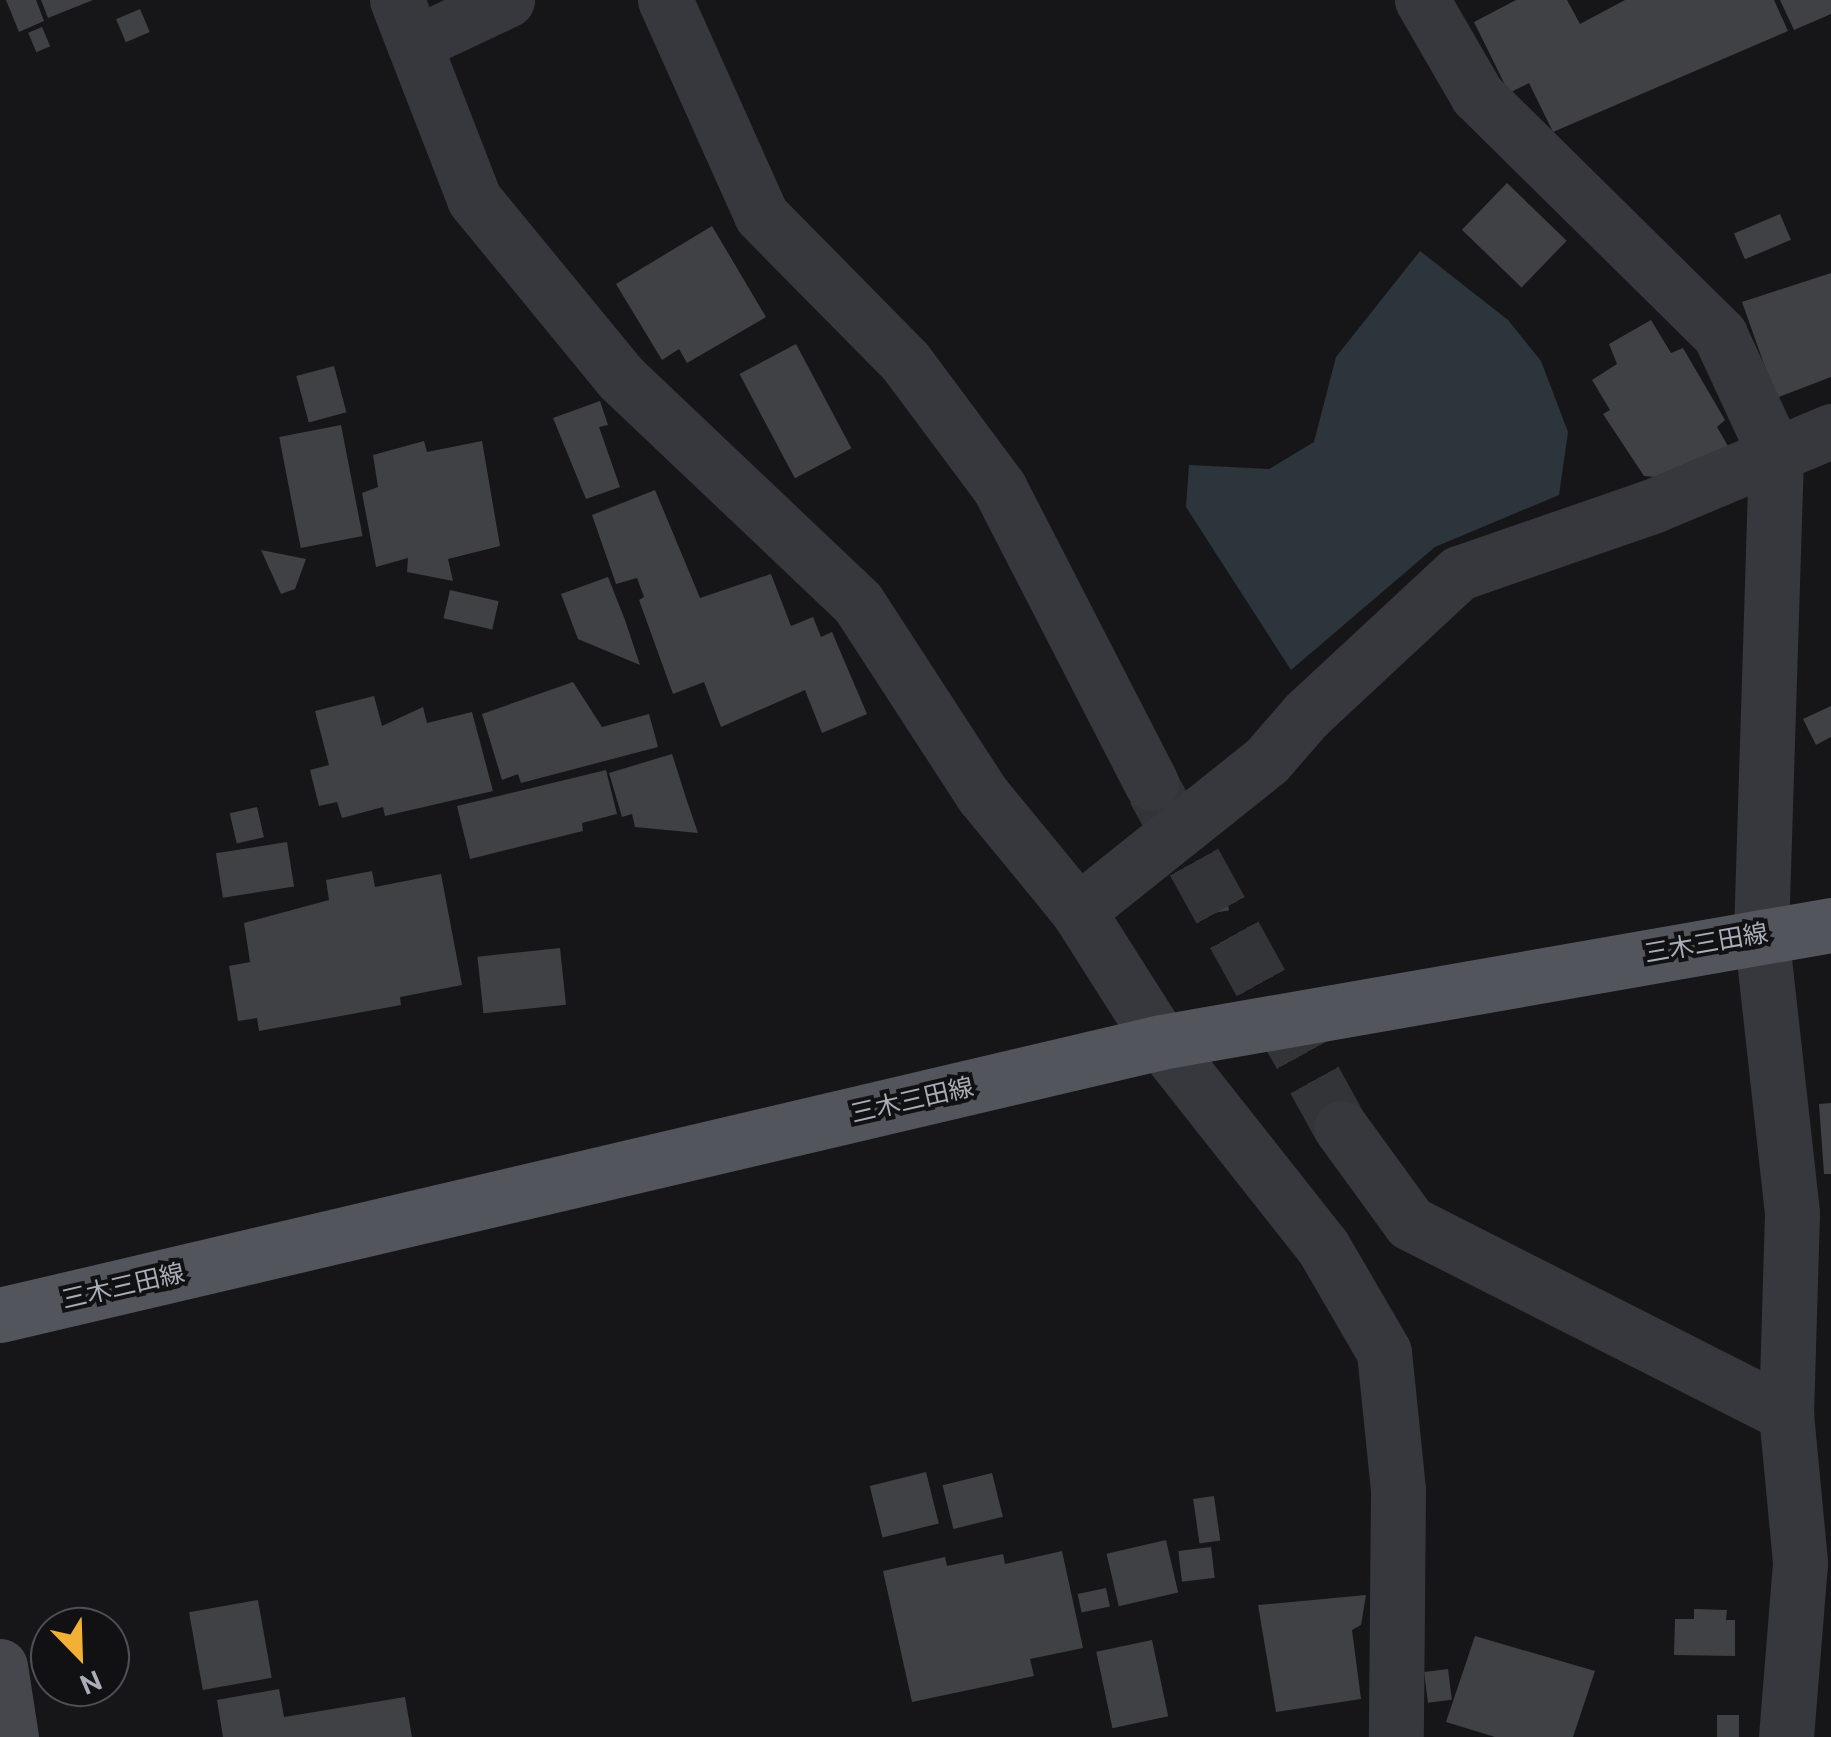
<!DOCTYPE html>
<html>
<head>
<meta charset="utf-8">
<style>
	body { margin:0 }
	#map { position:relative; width:1831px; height:1737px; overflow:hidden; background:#161618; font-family:Ubuntu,"Noto Sans JP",sans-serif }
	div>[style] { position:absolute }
	.water>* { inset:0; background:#2c353c }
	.building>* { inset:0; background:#404145; transform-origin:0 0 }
	.street-tunnel>* { height:55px; margin-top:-27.5px; transform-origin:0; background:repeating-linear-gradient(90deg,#333438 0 55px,transparent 0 83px) }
	.street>* { height:55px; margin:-27.5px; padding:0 27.5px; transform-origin:27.5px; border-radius:27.5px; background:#37383d }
	.secondary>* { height:55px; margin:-27.5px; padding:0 27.5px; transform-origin:27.5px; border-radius:27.5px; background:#45474d }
	.primary>* { height:55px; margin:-27.5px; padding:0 27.5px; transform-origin:27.5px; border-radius:27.5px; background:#53555c }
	span { translate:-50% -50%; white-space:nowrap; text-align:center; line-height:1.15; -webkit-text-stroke:8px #111113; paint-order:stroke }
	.street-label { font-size:25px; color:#a8adb8 }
	.north { position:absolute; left:30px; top:1607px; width:100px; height:100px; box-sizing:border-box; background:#111113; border:2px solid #4d4f55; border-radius:50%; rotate:157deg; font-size:28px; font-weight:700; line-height:40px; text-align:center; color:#a8adb8 }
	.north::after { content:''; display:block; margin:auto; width:35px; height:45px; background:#f2b134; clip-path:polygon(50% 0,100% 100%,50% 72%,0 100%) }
</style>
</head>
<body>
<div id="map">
	<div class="water">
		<i style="clip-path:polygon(1420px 251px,1508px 320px,1541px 361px,1568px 432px,1559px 495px,1435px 547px,1291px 670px,1186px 507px,1189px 465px,1269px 469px,1314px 442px,1336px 357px)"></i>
	</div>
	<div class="building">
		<i style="clip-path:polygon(6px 0,36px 0,44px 21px,19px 32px)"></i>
		<i style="clip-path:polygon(41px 0,93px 0,48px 18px)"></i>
		<i style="clip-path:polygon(1516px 0,1567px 0,1580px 24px,1625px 0,1774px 0,1788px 31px,1553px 132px,1529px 83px,1509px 93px,1474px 22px)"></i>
		<i style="clip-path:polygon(1780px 0,1831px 0,1831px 14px,1794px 30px)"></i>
		<i style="left:140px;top:9px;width:25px;height:26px;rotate:67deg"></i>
		<i style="left:42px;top:27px;width:21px;height:15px;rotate:67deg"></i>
		<i style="left:1507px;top:183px;width:83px;height:65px;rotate:44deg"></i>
		<i style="left:1780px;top:214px;width:28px;height:50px;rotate:67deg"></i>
		<i style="clip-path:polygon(712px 226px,766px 317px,687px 363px,679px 349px,662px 360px,616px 284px)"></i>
		<i style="clip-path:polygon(1831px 273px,1831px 377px,1776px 398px,1742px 302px)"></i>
		<i style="clip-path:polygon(1651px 320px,1671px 353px,1683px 348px,1725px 420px,1717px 427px,1728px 446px,1655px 477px,1644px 476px,1603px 414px,1610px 410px,1592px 380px,1617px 364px,1609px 344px)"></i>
		<i style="left:796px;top:344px;width:118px;height:64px;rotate:62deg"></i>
		<i style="left:334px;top:366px;width:48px;height:39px;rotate:75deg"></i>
		<i style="clip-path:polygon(600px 401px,608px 425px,599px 427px,620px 487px,586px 499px,553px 418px)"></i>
		<i style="left:341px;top:425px;width:113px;height:63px;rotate:79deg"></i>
		<i style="clip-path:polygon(424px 441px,427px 452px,482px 441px,500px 546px,448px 559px,453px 581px,407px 572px,408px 558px,376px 567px,362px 493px,378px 487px,373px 455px)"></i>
		<i style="clip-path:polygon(655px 490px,700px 598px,771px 574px,791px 626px,813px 617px,821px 637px,832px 632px,867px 714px,822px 733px,805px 690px,721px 727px,704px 682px,673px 694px,639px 600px,644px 597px,637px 578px,616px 584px,592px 515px)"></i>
		<i style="clip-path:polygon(261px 550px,306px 559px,295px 589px,281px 594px)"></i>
		<i style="clip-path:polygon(608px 577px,625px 620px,640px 665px,578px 639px,561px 594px)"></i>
		<i style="left:450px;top:590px;width:50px;height:29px;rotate:13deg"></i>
		<i style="clip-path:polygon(573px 682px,602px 727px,649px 714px,658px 747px,521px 783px,518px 774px,502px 780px,482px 714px)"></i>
		<i style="clip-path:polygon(374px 696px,382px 726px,423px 707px,427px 723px,472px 712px,493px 791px,385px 816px,383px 807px,342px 818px,337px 802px,319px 806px,310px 770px,329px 765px,315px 711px)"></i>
		<i style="clip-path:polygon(1831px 706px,1831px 737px,1816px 745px,1803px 719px)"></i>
		<i style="clip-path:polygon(672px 754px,687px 801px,698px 833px,635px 827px,632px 814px,622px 817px,609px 773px)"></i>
		<i style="clip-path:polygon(606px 770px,617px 814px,582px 823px,583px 831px,470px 859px,457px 806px)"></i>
		<i style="left:257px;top:807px;width:31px;height:28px;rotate:77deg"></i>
		<i style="left:287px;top:842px;width:45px;height:72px;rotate:81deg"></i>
		<i style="left:1220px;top:859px;width:52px;height:20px;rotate:80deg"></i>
		<i style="clip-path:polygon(372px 871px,375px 887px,441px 874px,462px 985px,400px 997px,401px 1005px,259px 1031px,257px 1018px,238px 1021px,229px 966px,250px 962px,244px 923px,329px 900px,326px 880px)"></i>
		<i style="left:560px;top:948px;width:57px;height:83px;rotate:84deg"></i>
		<i style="clip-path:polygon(1831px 1103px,1831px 1174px,1824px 1174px,1819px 1104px)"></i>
		<i style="left:926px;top:1472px;width:53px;height:58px;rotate:76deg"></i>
		<i style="left:992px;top:1473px;width:45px;height:51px;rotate:76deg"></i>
		<i style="left:1214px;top:1496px;width:45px;height:21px;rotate:82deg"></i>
		<i style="left:1166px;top:1540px;width:54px;height:61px;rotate:77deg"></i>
		<i style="left:1211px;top:1547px;width:31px;height:33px;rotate:83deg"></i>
		<i style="clip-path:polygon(1062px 1551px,1083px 1648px,1030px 1659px,1034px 1676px,912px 1702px,883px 1571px,945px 1557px,947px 1566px,1003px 1554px,1005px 1564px)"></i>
		<i style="left:1106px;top:1588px;width:19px;height:29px;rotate:78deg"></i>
		<i style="clip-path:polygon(1366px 1595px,1361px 1625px,1352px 1630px,1361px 1699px,1276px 1712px,1258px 1605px)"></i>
		<i style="left:258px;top:1600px;width:79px;height:70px;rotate:80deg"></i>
		<i style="clip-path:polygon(1694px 1609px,1727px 1610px,1726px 1620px,1735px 1620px,1735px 1656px,1674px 1655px,1675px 1619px,1694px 1619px)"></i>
		<i style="clip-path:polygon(1475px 1636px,1595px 1671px,1573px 1737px,1495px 1737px,1446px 1722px)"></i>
		<i style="left:1152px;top:1640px;width:78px;height:57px;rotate:78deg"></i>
		<i style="left:1448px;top:1669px;width:31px;height:24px;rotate:83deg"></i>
		<i style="clip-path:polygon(279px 1689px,284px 1717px,405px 1697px,412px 1737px,223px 1737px,217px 1700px)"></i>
		<i style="left:1717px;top:1715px;width:22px;height:22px"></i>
	</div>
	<div class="street-tunnel">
		<i style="left:1154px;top:789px;width:387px;rotate:61.1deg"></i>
	</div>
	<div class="street">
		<i style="left:397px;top:0;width:213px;rotate:68.8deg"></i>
		<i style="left:474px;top:199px;width:230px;rotate:50.6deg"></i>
		<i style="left:620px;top:377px;width:328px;rotate:43.5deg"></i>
		<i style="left:858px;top:603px;width:228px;rotate:57deg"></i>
		<i style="left:982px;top:794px;width:151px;rotate:50.6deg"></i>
		<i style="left:1078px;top:911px;width:155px;rotate:57.6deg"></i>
		<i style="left:1161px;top:1042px;width:261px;rotate:51.7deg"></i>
		<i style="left:1323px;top:1247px;width:121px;rotate:59.8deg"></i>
		<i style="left:1384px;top:1352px;width:139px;rotate:84.2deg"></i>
		<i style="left:1398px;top:1490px;width:247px;rotate:90.5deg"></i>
		<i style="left:665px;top:0;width:235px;rotate:65.9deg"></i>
		<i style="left:761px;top:215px;width:205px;rotate:45.4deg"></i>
		<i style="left:905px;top:361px;width:157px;rotate:53.3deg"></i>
		<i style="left:999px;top:487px;width:333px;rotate:62.8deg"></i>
		<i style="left:1422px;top:0;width:110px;rotate:59.9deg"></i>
		<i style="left:1477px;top:95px;width:342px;rotate:44.6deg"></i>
		<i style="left:1720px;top:335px;width:133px;rotate:65.2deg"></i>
		<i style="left:1776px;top:456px;width:476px;rotate:91.8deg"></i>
		<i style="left:1761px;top:932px;width:283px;rotate:83.7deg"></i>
		<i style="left:1792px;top:1213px;width:201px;rotate:91.7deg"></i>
		<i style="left:1786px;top:1414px;width:150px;rotate:84.6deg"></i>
		<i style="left:1800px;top:1563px;width:175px;rotate:94.6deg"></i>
		<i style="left:414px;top:44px;width:103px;rotate:-25.3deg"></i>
		<i style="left:1078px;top:911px;width:242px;rotate:-38.6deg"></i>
		<i style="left:1267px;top:760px;width:60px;rotate:-49.1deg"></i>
		<i style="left:1306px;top:715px;width:209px;rotate:-42.9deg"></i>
		<i style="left:1459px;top:573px;width:207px;rotate:-19.1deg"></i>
		<i style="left:1655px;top:505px;width:191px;rotate:-22.8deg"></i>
		<i style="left:1341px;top:1128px;width:117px;rotate:54deg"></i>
		<i style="left:1410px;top:1223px;width:422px;rotate:26.9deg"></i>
	</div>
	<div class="secondary">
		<i style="left:0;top:1666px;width:72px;rotate:81.2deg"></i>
	</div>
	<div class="primary">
		<i style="left:0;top:1315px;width:1193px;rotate:-13.23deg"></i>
		<i style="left:1161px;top:1042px;width:680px;rotate:-9.91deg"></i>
	</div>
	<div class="street-label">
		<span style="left:1706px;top:943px;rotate:-10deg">三木三田線</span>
		<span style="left:912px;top:1100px;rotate:-13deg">三木三田線</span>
		<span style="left:123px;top:1286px;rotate:-13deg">三木三田線</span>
	</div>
	<div class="north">N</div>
</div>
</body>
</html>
